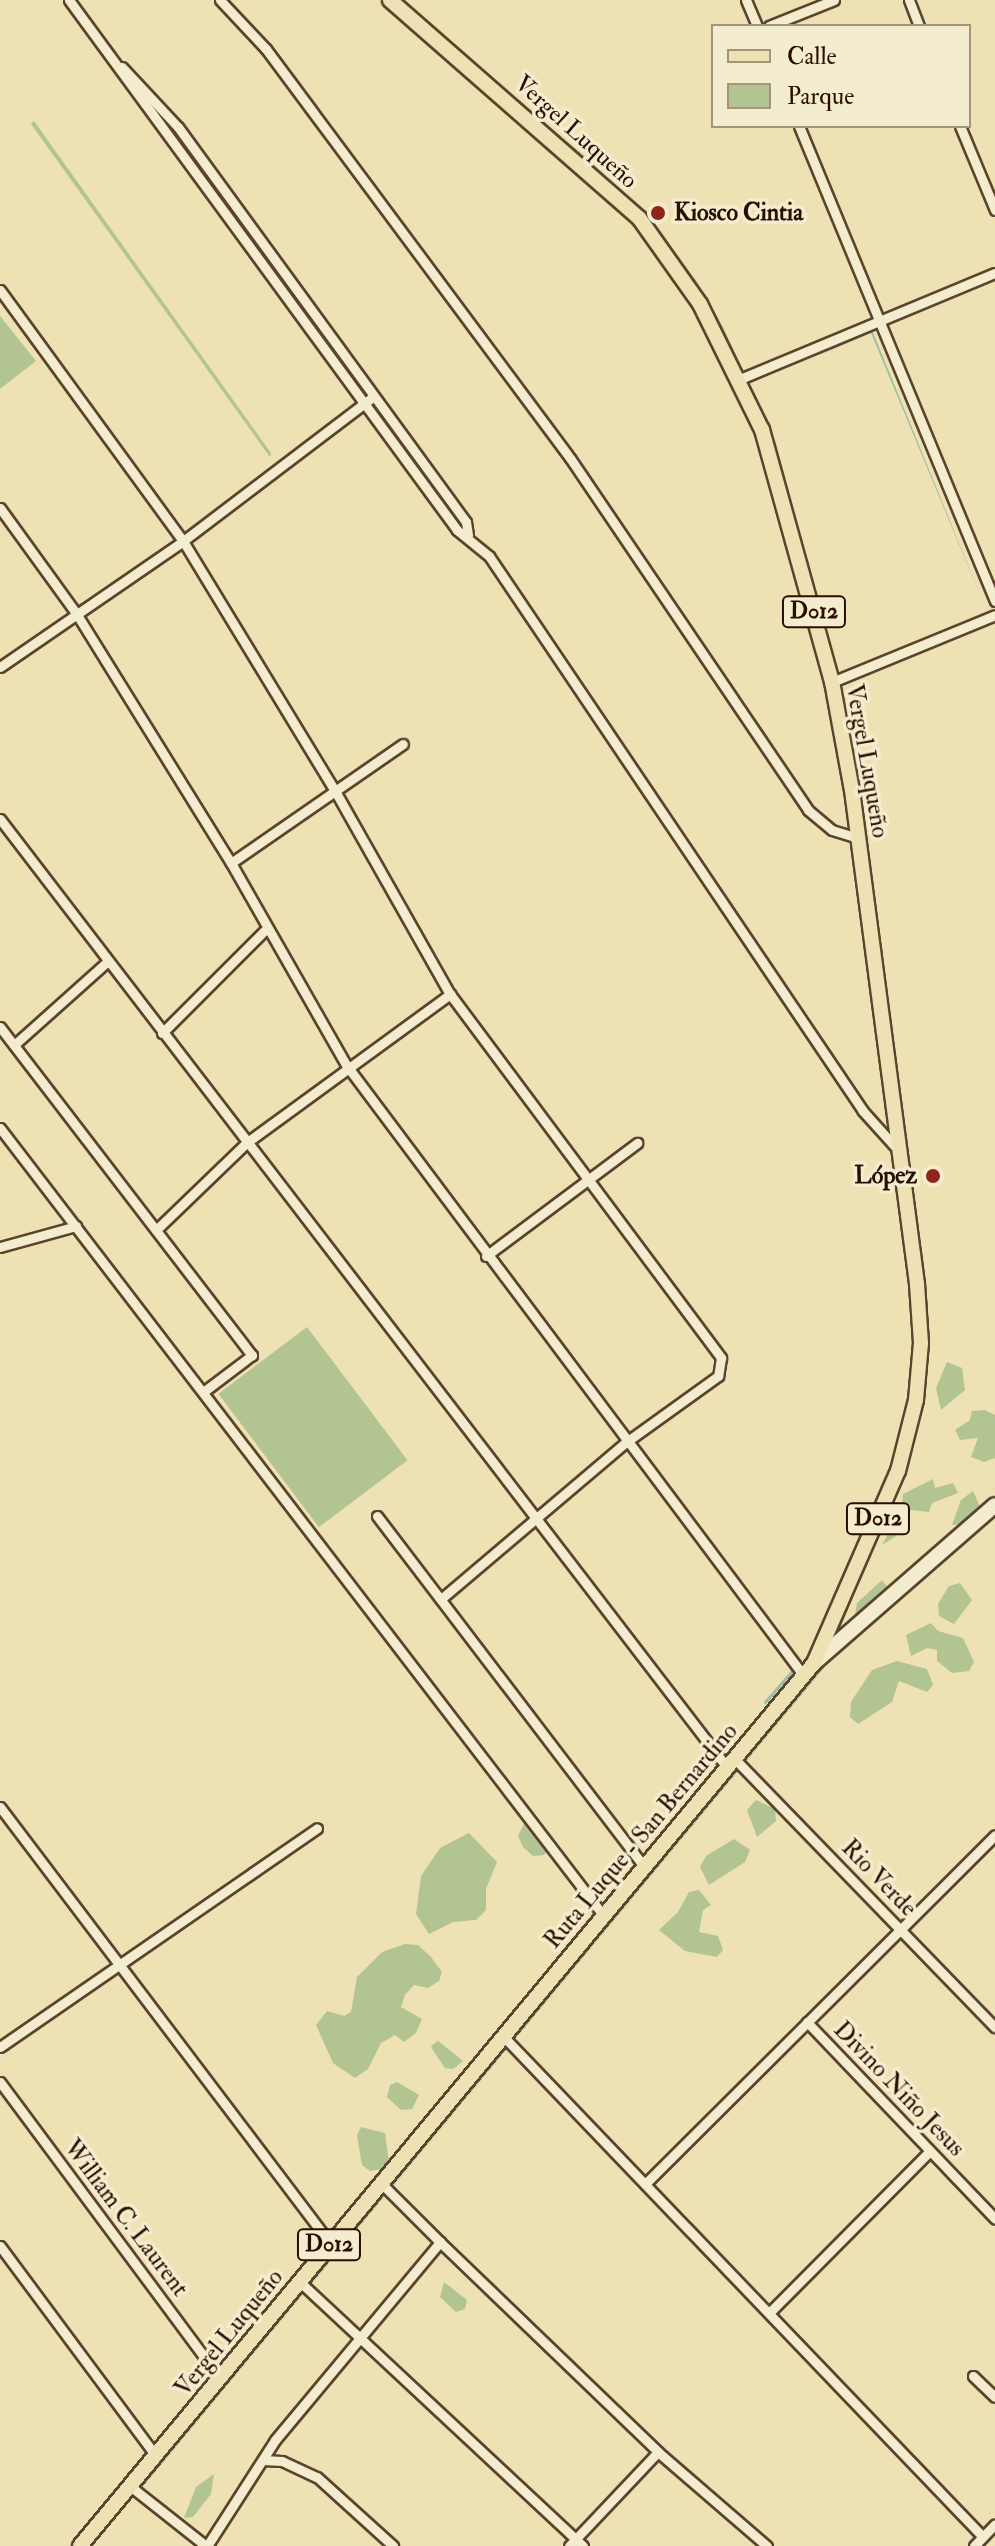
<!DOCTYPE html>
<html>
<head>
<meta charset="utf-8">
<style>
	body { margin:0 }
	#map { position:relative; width:995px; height:2546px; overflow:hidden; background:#eee1b3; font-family:"IM FELL Double Pica",serif }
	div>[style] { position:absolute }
	.green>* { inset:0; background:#b2c491; transform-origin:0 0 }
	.water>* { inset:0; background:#9abea9 }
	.stream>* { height:3px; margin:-1.5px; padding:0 1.5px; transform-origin:1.5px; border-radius:1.5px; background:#9abea9 }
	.roads { filter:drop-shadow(2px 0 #5a442e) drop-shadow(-2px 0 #5a442e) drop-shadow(0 2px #5a442e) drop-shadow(0 -2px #5a442e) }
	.street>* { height:9px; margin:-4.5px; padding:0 4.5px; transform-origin:4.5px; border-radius:4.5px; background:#f4ecce }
	.secondary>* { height:14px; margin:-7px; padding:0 7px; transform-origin:7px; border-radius:7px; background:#f4ecce }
	.primary>* { height:14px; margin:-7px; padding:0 7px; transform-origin:7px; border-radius:7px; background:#eee1b3 }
	.dots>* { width:22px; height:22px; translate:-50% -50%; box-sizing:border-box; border:4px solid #f4ecce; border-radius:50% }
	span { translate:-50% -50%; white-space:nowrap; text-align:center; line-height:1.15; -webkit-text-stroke:7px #f4ecce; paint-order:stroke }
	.shield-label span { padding:2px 6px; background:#f4ecce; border:2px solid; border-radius:6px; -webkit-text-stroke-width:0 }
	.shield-label { font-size:22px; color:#290f01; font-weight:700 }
	.street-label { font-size:24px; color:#290f01 }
	.poi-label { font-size:24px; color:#290f01; font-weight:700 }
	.left { translate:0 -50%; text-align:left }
	.right { translate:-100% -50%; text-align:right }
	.legend { position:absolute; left:711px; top:24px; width:260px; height:104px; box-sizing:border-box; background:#f4ecce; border:2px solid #a3947c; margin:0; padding:10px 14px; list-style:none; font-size:24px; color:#290f01 }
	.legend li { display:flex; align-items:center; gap:16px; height:40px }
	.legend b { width:40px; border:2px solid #a3947c }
</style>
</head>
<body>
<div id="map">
	<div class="green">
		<i style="clip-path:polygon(399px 0,589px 160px,660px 231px,697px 282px,723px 327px,776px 443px,837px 670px,860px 786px,928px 1304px,926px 1388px,910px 1458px,824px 1668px,146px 2483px,89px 2546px,822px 1666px,924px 1388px,834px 671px,773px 444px,721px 329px,658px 233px,587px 162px)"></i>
		<i style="clip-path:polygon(34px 121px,271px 453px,270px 457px,31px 124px)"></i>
		<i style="clip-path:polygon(182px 139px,308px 312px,306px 314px,180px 142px)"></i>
		<i style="clip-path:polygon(0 316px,36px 361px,0 389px)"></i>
		<i style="left:379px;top:410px;width:145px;height:4px;rotate:54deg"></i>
		<i style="left:307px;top:1327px;width:167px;height:111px;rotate:53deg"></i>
		<i style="clip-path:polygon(947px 1362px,962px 1368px,965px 1390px,941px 1410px,936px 1388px)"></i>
		<i style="clip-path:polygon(985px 1410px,995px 1415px,995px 1458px,984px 1462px,971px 1457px,978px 1438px,960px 1440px,955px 1430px,970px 1420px,972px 1411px)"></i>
		<i style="clip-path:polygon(933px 1479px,935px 1488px,953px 1483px,958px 1493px,932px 1503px,929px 1512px,911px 1510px,895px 1537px,882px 1545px,902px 1508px,903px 1494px)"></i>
		<i style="clip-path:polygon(973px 1491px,981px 1509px,965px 1524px,952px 1525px,961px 1500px)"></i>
		<i style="clip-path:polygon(882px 1580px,890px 1590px,853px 1625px,857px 1603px)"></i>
		<i style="clip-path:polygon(960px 1583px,972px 1600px,954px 1624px,939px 1616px,938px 1604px,949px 1586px)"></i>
		<i style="clip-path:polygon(931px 1623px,938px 1631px,963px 1638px,974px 1662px,969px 1671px,952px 1673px,937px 1661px,937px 1650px,927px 1648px,911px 1656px,906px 1635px)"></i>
		<i style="clip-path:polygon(897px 1661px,927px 1669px,933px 1685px,927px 1692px,899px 1681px,892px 1702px,858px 1724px,850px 1717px,851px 1702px,872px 1670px)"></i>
		<i style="clip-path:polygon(756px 1800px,775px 1809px,776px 1821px,757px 1837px,747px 1810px)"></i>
		<i style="clip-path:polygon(527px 1818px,550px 1833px,551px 1847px,544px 1855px,533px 1856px,523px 1847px,518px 1836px)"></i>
		<i style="clip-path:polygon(469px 1833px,497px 1862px,486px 1889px,486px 1910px,476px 1920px,453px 1922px,429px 1934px,416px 1914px,421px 1876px,440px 1848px)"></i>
		<i style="clip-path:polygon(734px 1839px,750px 1850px,745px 1862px,709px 1885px,700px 1867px,706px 1856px)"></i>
		<i style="clip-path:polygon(699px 1890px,711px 1905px,703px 1910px,699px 1932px,718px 1936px,723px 1950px,717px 1957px,685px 1951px,659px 1930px,678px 1912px,689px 1892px)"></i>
		<i style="clip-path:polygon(405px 1944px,418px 1945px,431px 1957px,442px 1972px,439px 1981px,428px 1988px,414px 1985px,405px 1995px,401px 2007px,422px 2019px,416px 2033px,404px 2042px,395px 2035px,381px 2043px,368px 2069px,355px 2078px,333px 2063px,316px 2025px,327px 2011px,344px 2016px,351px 2012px,357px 1977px,382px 1952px)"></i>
		<i style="clip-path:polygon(438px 2041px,463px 2061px,453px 2069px,445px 2068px,434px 2052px,431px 2046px)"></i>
		<i style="clip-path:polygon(397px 2082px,419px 2095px,412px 2109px,401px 2110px,387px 2097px,390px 2085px)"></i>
		<i style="clip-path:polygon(361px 2127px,385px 2133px,389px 2162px,381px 2169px,370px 2171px,362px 2165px,357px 2135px)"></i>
		<i style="clip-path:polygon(444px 2282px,467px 2300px,465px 2309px,456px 2312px,440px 2297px)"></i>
		<i style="clip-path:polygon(214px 2474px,211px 2494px,193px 2517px,184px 2518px,196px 2487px)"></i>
	</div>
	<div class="water">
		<i style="clip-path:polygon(872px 330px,986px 609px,871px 333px,817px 356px)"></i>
	</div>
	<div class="stream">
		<i style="left:765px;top:1702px;width:40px;rotate:-49deg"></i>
	</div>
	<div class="roads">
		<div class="street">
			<i style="left:69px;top:0;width:657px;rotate:53.79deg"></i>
			<i style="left:457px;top:530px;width:41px;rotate:39.1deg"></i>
			<i style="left:489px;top:556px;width:669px;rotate:56.02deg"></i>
			<i style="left:863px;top:1111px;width:54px;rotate:48deg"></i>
			<i style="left:220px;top:0;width:67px;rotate:46.8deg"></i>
			<i style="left:266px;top:49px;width:510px;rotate:53.38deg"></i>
			<i style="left:570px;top:458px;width:425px;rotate:55.9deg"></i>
			<i style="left:808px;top:810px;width:31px;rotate:40deg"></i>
			<i style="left:832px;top:830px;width:28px;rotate:17deg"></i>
			<i style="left:746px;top:0;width:28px;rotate:67deg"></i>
			<i style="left:909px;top:0;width:28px;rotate:69deg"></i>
			<i style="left:769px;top:26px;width:70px;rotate:-21.8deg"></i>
			<i style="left:122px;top:67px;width:82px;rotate:47deg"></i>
			<i style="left:178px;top:127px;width:489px;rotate:53.9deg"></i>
			<i style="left:466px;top:522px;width:13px;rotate:81deg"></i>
			<i style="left:799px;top:126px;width:514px;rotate:67.58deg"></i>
			<i style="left:960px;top:126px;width:91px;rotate:67.4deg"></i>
			<i style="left:0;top:290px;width:311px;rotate:53.9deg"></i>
			<i style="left:183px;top:541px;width:293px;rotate:58.7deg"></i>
			<i style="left:335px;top:791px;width:233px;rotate:60.5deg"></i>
			<i style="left:450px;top:994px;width:454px;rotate:53.3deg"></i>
			<i style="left:721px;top:1358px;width:18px;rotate:99deg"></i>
			<i style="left:718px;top:1376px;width:113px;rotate:144.3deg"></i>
			<i style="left:626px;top:1442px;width:243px;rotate:139.7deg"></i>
			<i style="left:740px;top:379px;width:276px;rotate:-22.6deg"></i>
			<i style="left:0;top:508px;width:130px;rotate:54.1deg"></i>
			<i style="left:76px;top:613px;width:294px;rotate:58.2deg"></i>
			<i style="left:231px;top:863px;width:234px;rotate:60.3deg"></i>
			<i style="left:347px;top:1066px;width:762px;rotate:53.16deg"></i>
			<i style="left:0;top:667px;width:222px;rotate:-34.5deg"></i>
			<i style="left:183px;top:541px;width:235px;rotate:-37.2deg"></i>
			<i style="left:832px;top:682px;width:176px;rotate:-22.3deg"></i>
			<i style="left:0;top:819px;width:1193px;rotate:52.53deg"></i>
			<i style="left:231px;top:863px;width:209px;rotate:-34.7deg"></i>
			<i style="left:0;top:1027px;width:414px;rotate:52.5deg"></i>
			<i style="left:252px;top:1355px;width:61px;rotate:142.9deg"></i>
			<i style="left:162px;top:1033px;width:148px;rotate:-45deg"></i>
			<i style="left:14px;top:1045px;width:126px;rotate:-41.8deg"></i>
			<i style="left:0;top:1128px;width:991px;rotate:52.54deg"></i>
			<i style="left:156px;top:1230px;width:125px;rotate:-44deg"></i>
			<i style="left:246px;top:1143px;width:253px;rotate:-36.1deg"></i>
			<i style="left:0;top:1247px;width:79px;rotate:-15.4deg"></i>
			<i style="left:486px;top:1256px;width:189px;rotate:-36.8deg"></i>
			<i style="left:377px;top:1516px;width:440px;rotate:52.7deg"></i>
			<i style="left:734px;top:1758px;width:375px;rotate:45.9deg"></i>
			<i style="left:0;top:1807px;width:547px;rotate:52.88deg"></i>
			<i style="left:807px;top:2022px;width:272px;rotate:46.3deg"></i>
			<i style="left:504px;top:2037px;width:692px;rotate:46.23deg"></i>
			<i style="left:0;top:2047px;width:385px;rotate:-34.6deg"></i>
			<i style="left:0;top:2082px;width:369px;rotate:53.4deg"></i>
			<i style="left:645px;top:2184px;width:494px;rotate:-44.9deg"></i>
			<i style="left:440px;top:2242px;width:303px;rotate:43.9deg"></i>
			<i style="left:658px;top:2452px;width:144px;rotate:40.8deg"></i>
			<i style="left:0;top:2246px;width:262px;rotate:53.4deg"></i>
			<i style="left:300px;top:2282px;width:387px;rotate:43deg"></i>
			<i style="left:769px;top:2313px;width:228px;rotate:-45.2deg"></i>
			<i style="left:973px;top:2376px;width:30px;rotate:44deg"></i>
			<i style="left:263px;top:2460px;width:19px;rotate:3deg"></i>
			<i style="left:282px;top:2461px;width:38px;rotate:25deg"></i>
			<i style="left:317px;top:2477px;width:103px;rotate:42.2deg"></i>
			<i style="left:130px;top:2486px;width:97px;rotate:38.3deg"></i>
			<i style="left:207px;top:2546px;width:126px;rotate:-57.3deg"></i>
			<i style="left:275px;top:2440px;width:258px;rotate:-50.2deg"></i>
			<i style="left:440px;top:2242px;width:83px;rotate:-135deg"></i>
			<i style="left:569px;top:2546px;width:129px;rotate:-46.6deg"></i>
			<i style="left:974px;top:2546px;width:30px;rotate:-46deg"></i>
		</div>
		<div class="secondary">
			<i style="left:814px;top:1663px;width:240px;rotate:-41.1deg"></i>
		</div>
		<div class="primary">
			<i style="left:80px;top:2546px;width:1148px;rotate:-50.26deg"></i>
			<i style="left:814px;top:1663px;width:210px;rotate:-66.4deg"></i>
			<i style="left:898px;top:1471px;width:73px;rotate:-75.8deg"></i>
			<i style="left:916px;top:1400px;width:57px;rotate:-85deg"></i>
			<i style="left:921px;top:1343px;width:59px;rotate:-93.9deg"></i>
			<i style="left:917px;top:1284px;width:492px;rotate:-97.5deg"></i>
			<i style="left:853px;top:796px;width:116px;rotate:-100.4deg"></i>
			<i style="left:832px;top:682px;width:262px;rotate:-105.5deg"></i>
			<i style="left:762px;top:430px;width:140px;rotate:-116.2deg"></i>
			<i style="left:700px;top:304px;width:105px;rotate:-125.3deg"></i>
			<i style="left:639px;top:218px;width:331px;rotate:-138.8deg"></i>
		</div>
	</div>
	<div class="dots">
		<i style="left:658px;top:213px;background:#8f2418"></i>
		<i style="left:933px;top:1176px;background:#8f2418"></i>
	</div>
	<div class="shield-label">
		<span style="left:814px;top:612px">D012</span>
		<span style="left:878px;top:1519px">D012</span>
		<span style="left:329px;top:2245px">D012</span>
	</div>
	<div class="street-label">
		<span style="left:576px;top:132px;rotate:42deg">Vergel Luqueño</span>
		<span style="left:867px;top:761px;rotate:80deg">Vergel Luqueño</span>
		<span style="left:641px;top:1836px;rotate:-50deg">Ruta Luque - San Bernardino</span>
		<span style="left:879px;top:1878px;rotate:46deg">Rio Verde</span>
		<span style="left:899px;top:2089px;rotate:46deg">Divino Niño Jesus</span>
		<span style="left:126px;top:2218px;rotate:53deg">William C. Laurent</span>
		<span style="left:229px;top:2333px;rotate:-51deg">Vergel Luqueño</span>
	</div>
	<div class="poi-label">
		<span class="left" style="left:674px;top:213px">Kiosco Cintia</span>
		<span class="right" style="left:917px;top:1176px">López</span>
	</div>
	<ul class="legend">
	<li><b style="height:10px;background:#eee1b3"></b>Calle</li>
	<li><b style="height:22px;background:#b2c491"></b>Parque</li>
	</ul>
</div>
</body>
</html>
